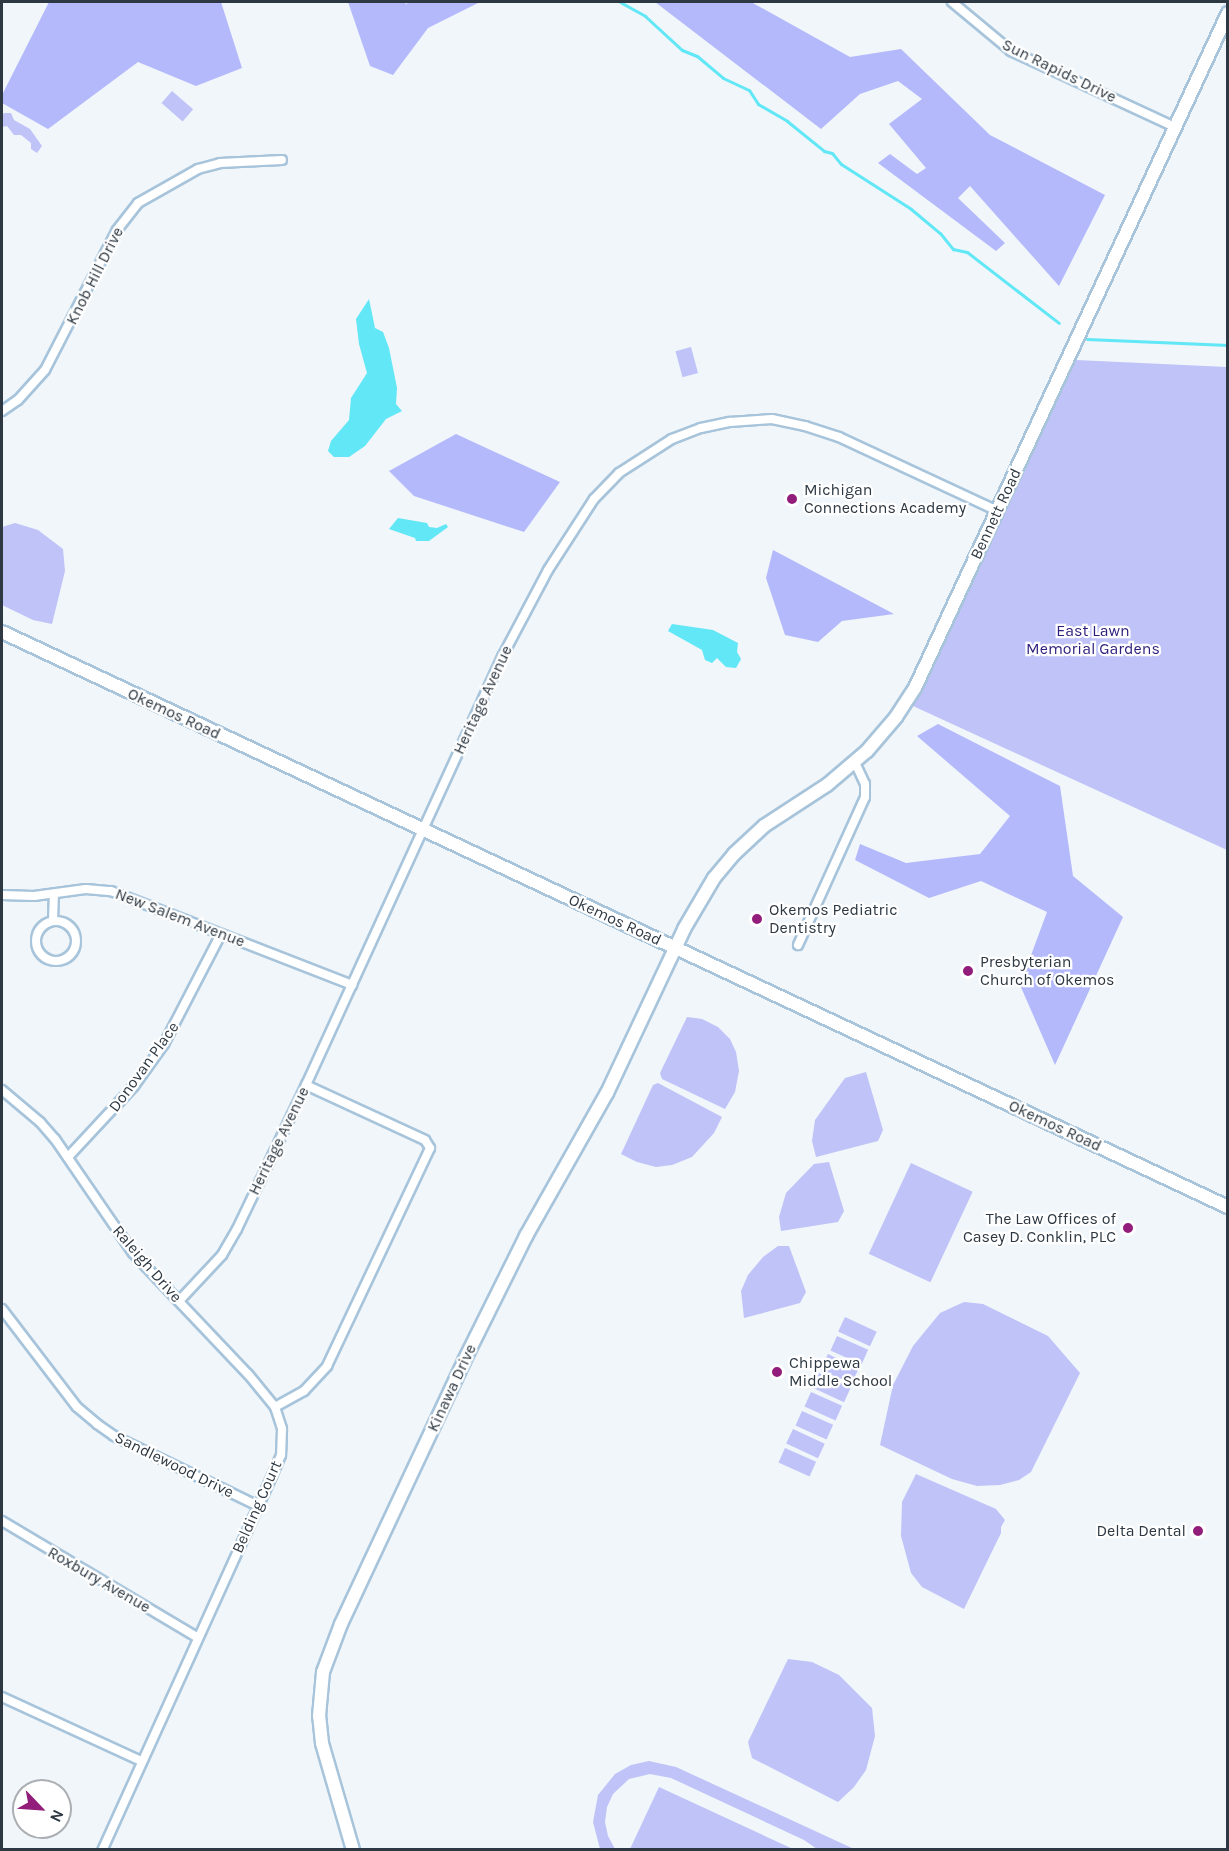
<!DOCTYPE html>
<html>
<head>
<meta charset="utf-8">
<style>
	body { margin:0 }
	#map { position:relative; width:1229px; height:1851px; overflow:hidden; background:#f0f6fa; font-family:Karla,sans-serif }
	div>[style] { position:absolute }
	.green>* { inset:0; background:#bfc3f8; transform-origin:0 0 }
	.forest>* { inset:0; background:#b4b9fc }
	.water>* { inset:0; background:#61e7f6 }
	.stream>* { height:3px; margin:-1.5px; padding:0 1.5px; transform-origin:1.5px; border-radius:1.5px; background:#61e7f6 }
	.roads { filter:drop-shadow(2px 0 #a7c4db) drop-shadow(-2px 0 #a7c4db) drop-shadow(0 2px #a7c4db) drop-shadow(0 -2px #a7c4db) }
	.street>* { height:8px; margin:-4px; padding:0 4px; transform-origin:4px; border-radius:4px; background:#fff }
	.street>.ring { margin:-4px; padding:0; box-sizing:content-box; background:none; border:8px solid #fff; border-radius:50% }
	.secondary>* { height:12px; margin:-6px; padding:0 6px; transform-origin:6px; border-radius:6px; background:#fff }
	.dots>* { width:16px; height:16px; translate:-50% -50%; box-sizing:border-box; border:3px solid #fff; border-radius:50% }
	span { translate:-50% -50%; white-space:nowrap; text-align:center; line-height:1.15; -webkit-text-stroke:4.5px #fff; paint-order:stroke }
	.street-label { font-size:16px; color:#2d3842 }
	.poi-label { font-size:16px; color:#2d3842 }
	.left { translate:0 -50%; text-align:left }
	.right { translate:-100% -50%; text-align:right }
	.park-label { font-size:16px; color:#2d1f7c }
	.frame { position:absolute; inset:0; border:3px solid #2d3842; pointer-events:none }
	.north { position:absolute; left:12px; top:1779px; width:60px; height:60px; box-sizing:border-box; background:#fff; border:2px solid #abafb3; border-radius:50%; rotate:115deg; font-size:16px; font-weight:700; line-height:24px; text-align:center; color:#2d3842 }
	.north::after { content:''; display:block; margin:auto; width:21px; height:27px; background:#921d7b; clip-path:polygon(50% 0,100% 100%,50% 72%,0 100%) }
</style>
</head>
<body>
<div id="map">
	<div class="green">
		<i style="left:172px;top:91px;width:28px;height:16px;rotate:41deg"></i>
		<i style="clip-path:polygon(5px 113px,11px 113px,14px 120px,30px 129px,42px 146px,37px 153px,31px 149px,31px 143px,21px 135px,14px 135px,7px 126px,2px 127px,2px 114px)"></i>
		<i style="left:691px;top:347px;width:27px;height:16px;rotate:75deg"></i>
		<i style="clip-path:polygon(1076px 360px,1227px 367px,1227px 850px,913px 706px)"></i>
		<i style="clip-path:polygon(15px 523px,38px 530px,63px 549px,65px 571px,52px 624px,33px 620px,2px 605px,2px 527px)"></i>
		<i style="clip-path:polygon(687px 1017px,702px 1019px,718px 1027px,730px 1039px,736px 1052px,739px 1071px,735px 1092px,725px 1109px,662px 1079px,660px 1073px)"></i>
		<i style="clip-path:polygon(866px 1072px,883px 1130px,878px 1141px,816px 1157px,812px 1141px,815px 1120px,845px 1078px)"></i>
		<i style="clip-path:polygon(658px 1083px,722px 1117px,714px 1133px,692px 1157px,672px 1165px,656px 1167px,637px 1162px,621px 1154px,653px 1085px)"></i>
		<i style="clip-path:polygon(829px 1162px,844px 1211px,838px 1222px,781px 1231px,779px 1217px,786px 1193px,814px 1164px)"></i>
		<i style="left:911px;top:1163px;width:68px;height:100px;rotate:25deg"></i>
		<i style="clip-path:polygon(778px 1246px,789px 1246px,806px 1292px,800px 1303px,744px 1318px,741px 1291px,748px 1275px,763px 1257px)"></i>
		<i style="clip-path:polygon(964px 1302px,983px 1304px,1048px 1336px,1080px 1373px,1031px 1472px,1019px 1480px,1000px 1485px,977px 1486px,952px 1479px,880px 1445px,893px 1385px,913px 1346px,940px 1313px)"></i>
		<i style="left:845px;top:1317px;width:35px;height:16px;rotate:25deg"></i>
		<i style="left:837px;top:1336px;width:34px;height:16px;rotate:24deg"></i>
		<i style="left:828px;top:1354px;width:34px;height:17px;rotate:26deg"></i>
		<i style="left:819px;top:1373px;width:35px;height:16px;rotate:25deg"></i>
		<i style="left:811px;top:1392px;width:34px;height:16px;rotate:24deg"></i>
		<i style="left:802px;top:1411px;width:34px;height:16px;rotate:24deg"></i>
		<i style="left:793px;top:1429px;width:35px;height:16px;rotate:25deg"></i>
		<i style="left:785px;top:1448px;width:34px;height:16px;rotate:24deg"></i>
		<i style="clip-path:polygon(916px 1474px,996px 1509px,1005px 1520px,1001px 1527px,1001px 1533px,964px 1609px,922px 1587px,911px 1573px,901px 1536px,902px 1502px)"></i>
		<i style="clip-path:polygon(788px 1659px,812px 1662px,839px 1675px,872px 1708px,875px 1736px,866px 1770px,854px 1787px,838px 1802px,752px 1758px,748px 1742px)"></i>
		<i style="clip-path:polygon(649px 1761px,676px 1767px,854px 1849px,817px 1849px,804px 1840px,671px 1778px,650px 1774px,629px 1779px,613px 1794px,607px 1807px,605px 1822px,608px 1836px,615px 1849px,600px 1849px,593px 1822px,598px 1795px,615px 1774px,631px 1765px)"></i>
		<i style="clip-path:polygon(659px 1787px,793px 1849px,630px 1849px)"></i>
	</div>
	<div class="forest">
		<i style="clip-path:polygon(49px 2px,221px 2px,242px 68px,196px 86px,138px 62px,48px 129px,2px 103px,2px 95px)"></i>
		<i style="clip-path:polygon(348px 2px,404px 2px,406px 4px,410px 2px,480px 2px,428px 28px,393px 75px,370px 66px)"></i>
		<i style="clip-path:polygon(655px 2px,751px 2px,850px 57px,901px 49px,990px 135px,1105px 195px,1059px 286px,970px 186px,958px 198px,1005px 243px,996px 251px,878px 163px,890px 154px,917px 174px,926px 168px,889px 124px,922px 99px,898px 81px,860px 94px,821px 129px)"></i>
		<i style="clip-path:polygon(456px 434px,560px 482px,524px 532px,414px 496px,389px 471px)"></i>
		<i style="clip-path:polygon(773px 550px,894px 614px,842px 621px,818px 642px,785px 635px,766px 578px)"></i>
		<i style="clip-path:polygon(938px 724px,1060px 786px,1073px 876px,1123px 917px,1055px 1065px,1020px 985px,1047px 912px,981px 881px,929px 898px,855px 860px,860px 844px,906px 863px,980px 854px,1010px 816px,917px 736px)"></i>
	</div>
	<div class="water">
		<i style="clip-path:polygon(369px 299px,375px 328px,383px 332px,389px 348px,397px 388px,396px 404px,402px 411px,386px 419px,365px 446px,349px 457px,334px 457px,328px 451px,331px 441px,349px 420px,351px 398px,367px 373px,359px 344px,356px 319px)"></i>
		<i style="clip-path:polygon(398px 518px,427px 523px,429px 527px,437px 528px,446px 524px,448px 527px,429px 541px,416px 541px,415px 538px,389px 529px)"></i>
		<i style="clip-path:polygon(672px 624px,713px 630px,738px 643px,737px 652px,741px 659px,736px 668px,726px 667px,717px 658px,712px 663px,705px 660px,702px 650px,668px 631px)"></i>
	</div>
	<div class="stream">
		<i style="left:620px;top:2px;width:29px;rotate:29deg"></i>
		<i style="left:645px;top:16px;width:50px;rotate:42.6deg"></i>
		<i style="left:682px;top:50px;width:16px;rotate:22deg"></i>
		<i style="left:697px;top:56px;width:34px;rotate:40deg"></i>
		<i style="left:723px;top:78px;width:29px;rotate:25deg"></i>
		<i style="left:749px;top:90px;width:17px;rotate:57deg"></i>
		<i style="left:758px;top:104px;width:34px;rotate:30deg"></i>
		<i style="left:787px;top:121px;width:48px;rotate:39deg"></i>
		<i style="left:824px;top:151px;width:8px;rotate:14deg"></i>
		<i style="left:832px;top:153px;width:14px;rotate:51deg"></i>
		<i style="left:841px;top:164px;width:83px;rotate:32.7deg"></i>
		<i style="left:911px;top:209px;width:38px;rotate:40deg"></i>
		<i style="left:940px;top:233px;width:21px;rotate:51deg"></i>
		<i style="left:953px;top:249px;width:14px;rotate:12deg"></i>
		<i style="left:967px;top:252px;width:116px;rotate:37.7deg"></i>
		<i style="left:1087px;top:339px;width:141px;rotate:2.4deg"></i>
	</div>
	<div class="roads">
		<div class="street">
			<i style="left:952px;top:2px;width:77px;rotate:39.7deg"></i>
			<i style="left:1011px;top:51px;width:181px;rotate:24.9deg"></i>
			<i style="left:2px;top:411px;width:19px;rotate:-35deg"></i>
			<i style="left:18px;top:400px;width:40px;rotate:-48deg"></i>
			<i style="left:45px;top:370px;width:157px;rotate:-62.8deg"></i>
			<i style="left:117px;top:230px;width:34px;rotate:-52deg"></i>
			<i style="left:138px;top:203px;width:69px;rotate:-29.5deg"></i>
			<i style="left:198px;top:169px;width:23px;rotate:-15deg"></i>
			<i style="left:220px;top:163px;width:62px;rotate:-2.8deg"></i>
			<i style="left:2px;top:895px;width:32px;rotate:2deg"></i>
			<i style="left:34px;top:896px;width:52px;rotate:-7.7deg"></i>
			<i style="left:86px;top:889px;width:25px;rotate:5deg"></i>
			<i style="left:111px;top:891px;width:259px;rotate:21.3deg"></i>
			<i style="left:53px;top:921px;width:27px;rotate:-88deg"></i>
			<i class="ring" style="left:36px;top:921px;width:32px;height:32px"></i>
			<i style="left:798px;top:945px;width:162px;rotate:-65.6deg"></i>
			<i style="left:865px;top:797px;width:13px;rotate:-90deg"></i>
			<i style="left:865px;top:784px;width:23px;rotate:-115deg"></i>
			<i style="left:2px;top:1090px;width:50px;rotate:40.1deg"></i>
			<i style="left:40px;top:1122px;width:23px;rotate:49deg"></i>
			<i style="left:55px;top:1139px;width:138px;rotate:55.6deg"></i>
			<i style="left:133px;top:1253px;width:167px;rotate:46.5deg"></i>
			<i style="left:248px;top:1374px;width:43px;rotate:50.7deg"></i>
			<i style="left:275px;top:1407px;width:23px;rotate:72deg"></i>
			<i style="left:282px;top:1429px;width:26px;rotate:92deg"></i>
			<i style="left:281px;top:1455px;width:23px;rotate:113deg"></i>
			<i style="left:272px;top:1476px;width:411px;rotate:114.4deg"></i>
			<i style="left:68px;top:1157px;width:97px;rotate:-47.1deg"></i>
			<i style="left:134px;top:1086px;width:52px;rotate:-54.5deg"></i>
			<i style="left:164px;top:1044px;width:124px;rotate:-62.6deg"></i>
			<i style="left:179px;top:1301px;width:63px;rotate:-46.9deg"></i>
			<i style="left:222px;top:1255px;width:30px;rotate:-60deg"></i>
			<i style="left:237px;top:1229px;width:160px;rotate:-64.4deg"></i>
			<i style="left:306px;top:1085px;width:471px;rotate:-65.4deg"></i>
			<i style="left:502px;top:657px;width:98px;rotate:-62.1deg"></i>
			<i style="left:548px;top:570px;width:85px;rotate:-57.1deg"></i>
			<i style="left:594px;top:499px;width:36px;rotate:-46deg"></i>
			<i style="left:619px;top:473px;width:63px;rotate:-32.7deg"></i>
			<i style="left:672px;top:439px;width:31px;rotate:-21deg"></i>
			<i style="left:701px;top:428px;width:30px;rotate:-12deg"></i>
			<i style="left:730px;top:422px;width:42px;rotate:-4.1deg"></i>
			<i style="left:772px;top:419px;width:34px;rotate:12deg"></i>
			<i style="left:805px;top:426px;width:36px;rotate:18deg"></i>
			<i style="left:839px;top:437px;width:175px;rotate:25deg"></i>
			<i style="left:2px;top:1309px;width:123px;rotate:52.6deg"></i>
			<i style="left:77px;top:1407px;width:26px;rotate:40deg"></i>
			<i style="left:97px;top:1424px;width:21px;rotate:35deg"></i>
			<i style="left:114px;top:1436px;width:160px;rotate:25.9deg"></i>
			<i style="left:275px;top:1407px;width:33px;rotate:-29deg"></i>
			<i style="left:304px;top:1391px;width:34px;rotate:-47deg"></i>
			<i style="left:327px;top:1366px;width:241px;rotate:-64.7deg"></i>
			<i style="left:430px;top:1148px;width:9px;rotate:-122deg"></i>
			<i style="left:425px;top:1140px;width:131px;rotate:-155.2deg"></i>
			<i style="left:2px;top:1521px;width:228px;rotate:30.8deg"></i>
			<i style="left:2px;top:1697px;width:153px;rotate:24.7deg"></i>
		</div>
		<div class="secondary">
			<i style="left:2px;top:632px;width:1354px;rotate:25.13deg"></i>
			<i style="left:353px;top:1850px;width:111px;rotate:-106.2deg"></i>
			<i style="left:322px;top:1743px;width:27px;rotate:-96deg"></i>
			<i style="left:319px;top:1716px;width:44px;rotate:-84.8deg"></i>
			<i style="left:323px;top:1672px;width:51px;rotate:-69.4deg"></i>
			<i style="left:341px;top:1624px;width:290px;rotate:-64.9deg"></i>
			<i style="left:464px;top:1361px;width:140px;rotate:-63.6deg"></i>
			<i style="left:526px;top:1236px;width:164px;rotate:-60.5deg"></i>
			<i style="left:607px;top:1093px;width:181px;rotate:-64.8deg"></i>
			<i style="left:684px;top:929px;width:59px;rotate:-59.5deg"></i>
			<i style="left:714px;top:878px;width:31px;rotate:-50deg"></i>
			<i style="left:734px;top:854px;width:41px;rotate:-43deg"></i>
			<i style="left:764px;top:826px;width:75px;rotate:-33.1deg"></i>
			<i style="left:827px;top:785px;width:52px;rotate:-40.4deg"></i>
			<i style="left:867px;top:751px;width:45px;rotate:-49.5deg"></i>
			<i style="left:896px;top:717px;width:35px;rotate:-57deg"></i>
			<i style="left:915px;top:688px;width:744px;rotate:-65.12deg"></i>
		</div>
	</div>
	<div class="dots">
		<i style="left:792px;top:499px;background:#921d7b"></i>
		<i style="left:757px;top:919px;background:#921d7b"></i>
		<i style="left:968px;top:971px;background:#921d7b"></i>
		<i style="left:1128px;top:1228px;background:#921d7b"></i>
		<i style="left:777px;top:1372px;background:#921d7b"></i>
		<i style="left:1198px;top:1531px;background:#921d7b"></i>
	</div>
	<div class="street-label">
		<span style="left:1059px;top:71px;rotate:26deg">Sun Rapids Drive</span>
		<span style="left:95px;top:276px;rotate:-63deg">Knob Hill Drive</span>
		<span style="left:996px;top:514px;rotate:-65deg">Bennett Road</span>
		<span style="left:483px;top:700px;rotate:-65deg">Heritage Avenue</span>
		<span style="left:174px;top:714px;rotate:25deg">Okemos Road</span>
		<span style="left:180px;top:918px;rotate:21deg">New Salem Avenue</span>
		<span style="left:615px;top:920px;rotate:25deg">Okemos Road</span>
		<span style="left:144px;top:1067px;rotate:-54deg">Donovan Place</span>
		<span style="left:1055px;top:1126px;rotate:25deg">Okemos Road</span>
		<span style="left:279px;top:1141px;rotate:-64deg">Heritage Avenue</span>
		<span style="left:147px;top:1264px;rotate:49deg">Raleigh Drive</span>
		<span style="left:452px;top:1388px;rotate:-65deg">Kinawa Drive</span>
		<span style="left:174px;top:1465px;rotate:26deg">Sandlewood Drive</span>
		<span style="left:257px;top:1507px;rotate:-66deg">Belding Court</span>
		<span style="left:99px;top:1580px;rotate:30deg">Roxbury Avenue</span>
	</div>
	<div class="poi-label">
		<span class="left" style="left:804px;top:499px">Michigan<br>Connections Academy</span>
		<span class="left" style="left:769px;top:919px">Okemos Pediatric<br>Dentistry</span>
		<span class="left" style="left:980px;top:971px">Presbyterian<br>Church of Okemos</span>
		<span class="right" style="left:1116px;top:1228px">The Law Offices of<br>Casey D. Conklin, PLC</span>
		<span class="left" style="left:789px;top:1372px">Chippewa<br>Middle School</span>
		<span class="right" style="left:1186px;top:1531px">Delta Dental</span>
	</div>
	<div class="park-label">
		<span style="left:1093px;top:640px">East Lawn<br>Memorial Gardens</span>
	</div>
	<div class="frame"></div>
	<div class="north">N</div>
</div>
</body>
</html>
